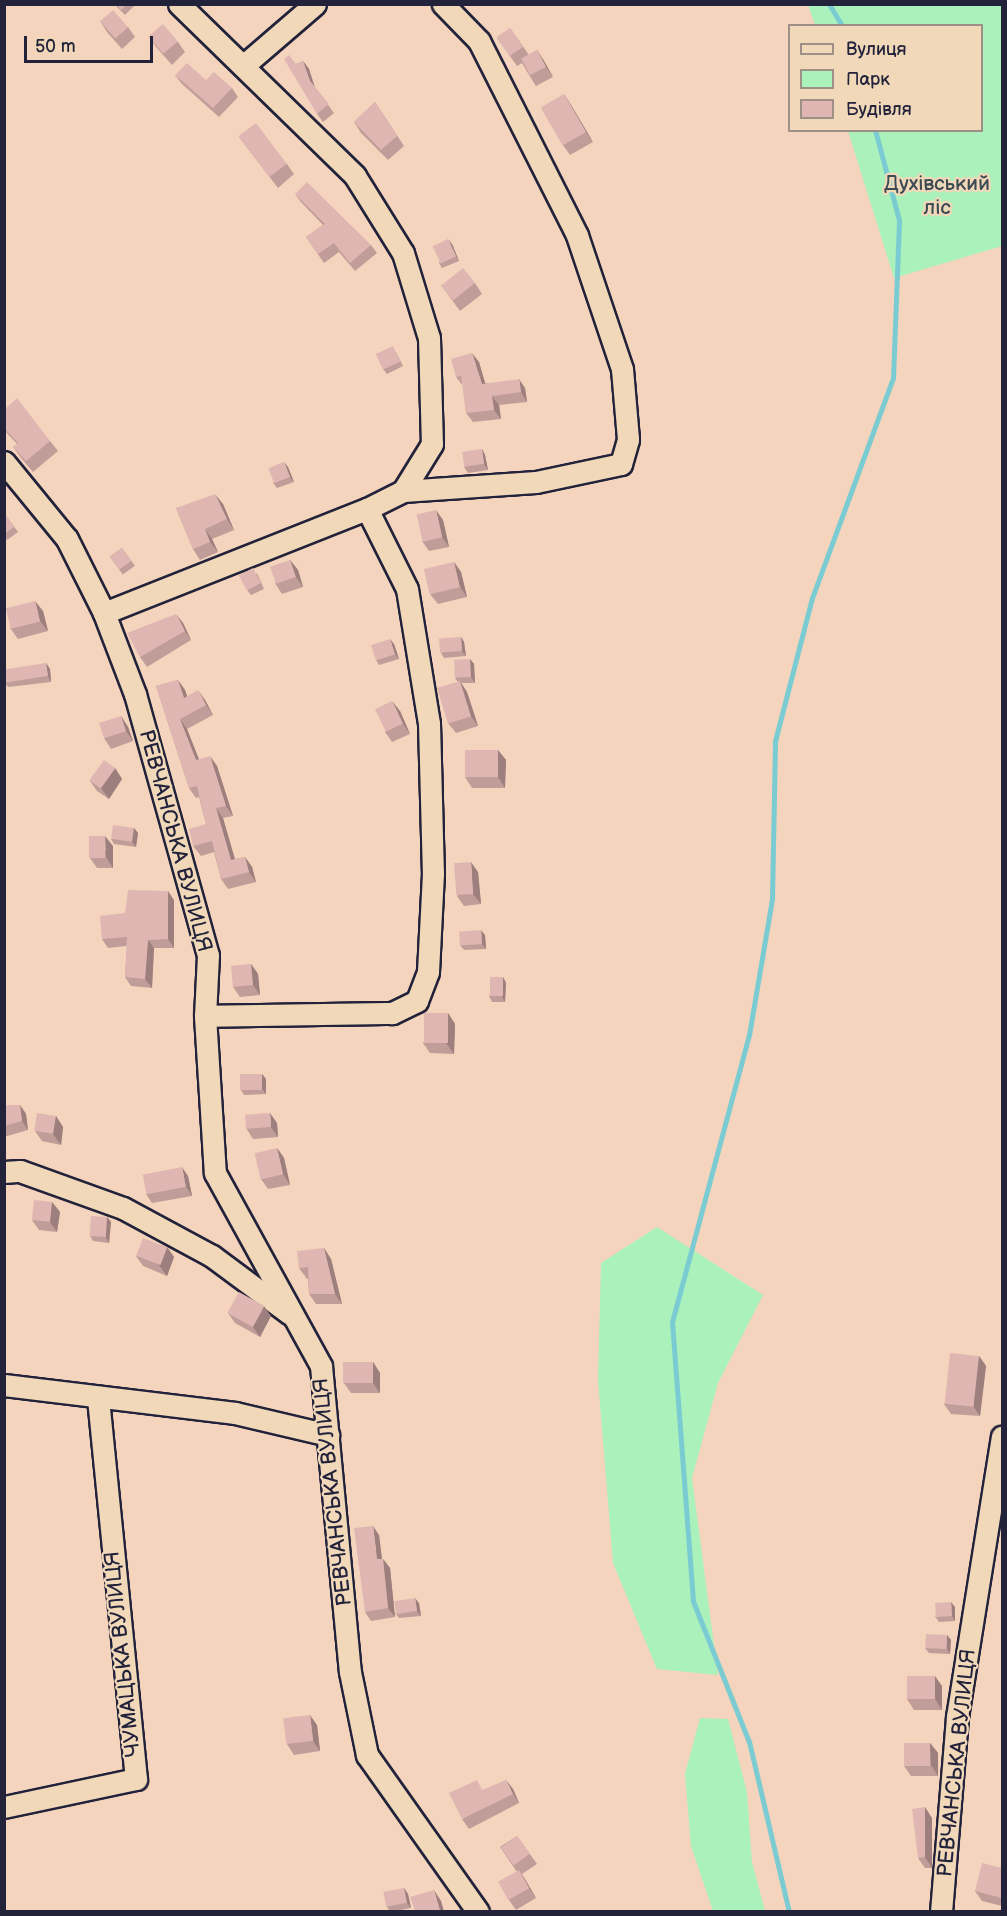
<!DOCTYPE html>
<html>
<head>
<meta charset="utf-8">
<style>
	body { margin:0 }
	#map { position:relative; width:1007px; height:1916px; overflow:hidden; background:#f4d4bc; font-family:"Balsamiq Sans",sans-serif }
	div>[style] { position:absolute }
	.green>* { inset:0; background:#abf1bc }
	.stream>* { height:5px; margin:-2.5px; padding:0 2.5px; transform-origin:2.5px; border-radius:2.5px; background:#7bccd2 }
	.roads { filter:drop-shadow(2px 0 #22223b) drop-shadow(-2px 0 #22223b) drop-shadow(0 2px #22223b) drop-shadow(0 -2px #22223b) }
	.minor>* { height:21px; margin:-10.5px; padding:0 10.5px; transform-origin:10.5px; border-radius:10.5px; background:#f1d8b9 }
	.wall>* { inset:0; background:#c19d99; transform-origin:0 0 }
	.shaded-wall>* { inset:0; background:#9d7f7d }
	.building>* { inset:0; background:#e0b6b2; transform-origin:0 0 }
	span { translate:-50% -50%; white-space:nowrap; text-align:center; line-height:1.15; -webkit-text-stroke:4.5px #f1d8b9; paint-order:stroke }
	.park-label { font-size:21px; color:#3d4b55 }
	.street-label { font-size:21px; color:#22223b }
	.frame { position:absolute; inset:0; border:6px solid #22223b; pointer-events:none }
	.legend { position:absolute; left:788px; top:24px; width:195px; height:108px; box-sizing:border-box; background:#f1d8b9; border:2px solid #9e8f87; margin:0; padding:8px 10px; list-style:none; font-size:18px; color:#22223b }
	.legend li { display:flex; align-items:center; gap:12px; height:30px }
	.legend b { width:30px; border:2px solid #9e8f87 }
	.scale { position:absolute; left:24px; top:36px; width:129px; height:27px; box-sizing:border-box; border:3px solid #22223b; border-top:0; padding-left:8px; font-size:18px; line-height:21px; white-space:nowrap; color:#22223b; -webkit-text-stroke:4px #f1d8b9; paint-order:stroke }
</style>
</head>
<body>
<div id="map">
	<div class="green">
		<i style="clip-path:polygon(808px 5px,1002px 5px,1002px 246px,894px 278px,848px 131px,982px 130px,982px 26px,815px 25px)"></i>
		<i style="clip-path:polygon(657px 1227px,763px 1295px,718px 1383px,692px 1478px,718px 1675px,657px 1669px,613px 1563px,598px 1380px,601px 1263px)"></i>
		<i style="clip-path:polygon(700px 1718px,728px 1719px,747px 1792px,752px 1862px,765px 1911px,713px 1911px,691px 1846px,685px 1774px)"></i>
	</div>
	<div class="stream">
		<i style="left:829px;top:4px;width:26px;rotate:59deg"></i>
		<i style="left:789px;top:1912px;width:175px;rotate:-103.2deg"></i>
		<i style="left:749px;top:1742px;width:152px;rotate:-111.7deg"></i>
		<i style="left:693px;top:1601px;width:280px;rotate:-94.3deg"></i>
		<i style="left:672px;top:1322px;width:297px;rotate:-75deg"></i>
		<i style="left:749px;top:1035px;width:138px;rotate:-80.4deg"></i>
		<i style="left:772px;top:899px;width:158px;rotate:-88.9deg"></i>
		<i style="left:775px;top:741px;width:148px;rotate:-75.5deg"></i>
		<i style="left:812px;top:598px;width:234px;rotate:-69.8deg"></i>
		<i style="left:893px;top:378px;width:158px;rotate:-87.8deg"></i>
		<i style="left:899px;top:220px;width:93px;rotate:-104.9deg"></i>
	</div>
	<div class="roads">
		<div class="minor">
			<i style="left:179px;top:4px;width:246px;rotate:44.3deg"></i>
			<i style="left:355px;top:176px;width:91px;rotate:58.1deg"></i>
			<i style="left:403px;top:253px;width:89px;rotate:73deg"></i>
			<i style="left:429px;top:338px;width:106px;rotate:88.4deg"></i>
			<i style="left:432px;top:444px;width:55px;rotate:121.7deg"></i>
			<i style="left:403px;top:491px;width:40px;rotate:153.4deg"></i>
			<i style="left:243px;top:66px;width:95px;rotate:-40.7deg"></i>
			<i style="left:4px;top:462px;width:99px;rotate:50.7deg"></i>
			<i style="left:67px;top:539px;width:83px;rotate:63.4deg"></i>
			<i style="left:104px;top:613px;width:87px;rotate:69.1deg"></i>
			<i style="left:135px;top:694px;width:271px;rotate:74.4deg"></i>
			<i style="left:208px;top:955px;width:61px;rotate:92.8deg"></i>
			<i style="left:205px;top:1016px;width:157px;rotate:86.4deg"></i>
			<i style="left:215px;top:1173px;width:220px;rotate:61.2deg"></i>
			<i style="left:321px;top:1366px;width:307px;rotate:84.6deg"></i>
			<i style="left:350px;top:1672px;width:85px;rotate:78.4deg"></i>
			<i style="left:367px;top:1755px;width:192px;rotate:54.7deg"></i>
			<i style="left:403px;top:491px;width:133px;rotate:-3.9deg"></i>
			<i style="left:536px;top:482px;width:87px;rotate:-12deg"></i>
			<i style="left:621px;top:464px;width:26px;rotate:-74deg"></i>
			<i style="left:628px;top:439px;width:70px;rotate:-94.9deg"></i>
			<i style="left:622px;top:369px;width:141px;rotate:-108.6deg"></i>
			<i style="left:577px;top:235px;width:217px;rotate:-116.8deg"></i>
			<i style="left:479px;top:41px;width:52px;rotate:-134.2deg"></i>
			<i style="left:104px;top:613px;width:283px;rotate:-21.6deg"></i>
			<i style="left:367px;top:509px;width:89px;rotate:63.4deg"></i>
			<i style="left:407px;top:589px;width:136px;rotate:80.7deg"></i>
			<i style="left:429px;top:723px;width:150px;rotate:88.5deg"></i>
			<i style="left:433px;top:873px;width:99px;rotate:92.9deg"></i>
			<i style="left:428px;top:972px;width:31px;rotate:111deg"></i>
			<i style="left:417px;top:1001px;width:28px;rotate:154deg"></i>
			<i style="left:392px;top:1013px;width:187px;rotate:179.1deg"></i>
			<i style="left:4px;top:1172px;width:16px;rotate:-4deg"></i>
			<i style="left:20px;top:1171px;width:109px;rotate:19.8deg"></i>
			<i style="left:123px;top:1208px;width:101px;rotate:28.3deg"></i>
			<i style="left:212px;top:1256px;width:97px;rotate:36.6deg"></i>
			<i style="left:4px;top:1385px;width:233px;rotate:6.9deg"></i>
			<i style="left:235px;top:1413px;width:96px;rotate:13.3deg"></i>
			<i style="left:4px;top:1807px;width:135px;rotate:-12deg"></i>
			<i style="left:136px;top:1779px;width:384px;rotate:-95.7deg"></i>
			<i style="left:941px;top:1912px;width:196px;rotate:-85.3deg"></i>
			<i style="left:957px;top:1717px;width:284px;rotate:-80.9deg"></i>
		</div>
	</div>
	<div class="wall">
		<i style="clip-path:polygon(114px 4px,136px 4px,125px 15px)"></i>
		<i style="clip-path:polygon(100px 21px,128px 27px,135px 37px,122px 49px,107px 32px)"></i>
		<i style="clip-path:polygon(510px 28px,529px 55px,537px 50px,544px 61px,553px 77px,536px 86px,529px 75px,522px 63px,517px 66px,497px 38px)"></i>
		<i style="clip-path:polygon(149px 37px,178px 42px,185px 52px,172px 65px,156px 47px)"></i>
		<i style="clip-path:polygon(303px 61px,309px 69px,315px 87px,334px 113px,323px 122px,317px 114px,296px 64px)"></i>
		<i style="clip-path:polygon(175px 75px,206px 80px,232px 88px,238px 97px,219px 117px,182px 84px)"></i>
		<i style="clip-path:polygon(564px 94px,571px 105px,593px 142px,570px 155px,563px 145px)"></i>
		<i style="clip-path:polygon(375px 102px,404px 146px,388px 160px,361px 133px,354px 122px)"></i>
		<i style="clip-path:polygon(239px 137px,287px 164px,294px 174px,278px 188px)"></i>
		<i style="clip-path:polygon(295px 194px,371px 245px,377px 253px,355px 271px,339px 252px,324px 263px,306px 237px,323px 225px,301px 202px)"></i>
		<i style="clip-path:polygon(452px 244px,459px 261px,442px 268px,439px 263px)"></i>
		<i style="clip-path:polygon(475px 283px,482px 294px,460px 311px,441px 285px)"></i>
		<i style="clip-path:polygon(396px 352px,403px 366px,387px 374px,383px 369px)"></i>
		<i style="clip-path:polygon(479px 362px,485px 383px,525px 388px,527px 402px,499px 405px,501px 419px,473px 422px,466px 413px,463px 386px,456px 377px)"></i>
		<i style="clip-path:polygon(4px 410px,50px 441px,58px 451px,33px 472px,21px 458px,13px 447px,17px 444px,4px 430px)"></i>
		<i style="clip-path:polygon(482px 449px,485px 455px,488px 470px,468px 473px,464px 467px)"></i>
		<i style="clip-path:polygon(288px 467px,294px 482px,277px 488px,273px 483px)"></i>
		<i style="clip-path:polygon(223px 504px,234px 530px,212px 539px,218px 552px,200px 560px,193px 549px,176px 508px)"></i>
		<i style="clip-path:polygon(4px 513px,18px 532px,7px 540px,4px 537px)"></i>
		<i style="clip-path:polygon(443px 520px,449px 547px,429px 551px,422px 541px)"></i>
		<i style="left:122px;top:548px;width:22px;height:15px;rotate:54deg"></i>
		<i style="clip-path:polygon(290px 560px,298px 570px,303px 587px,282px 594px,275px 583px)"></i>
		<i style="clip-path:polygon(454px 562px,461px 572px,467px 597px,438px 604px,430px 594px)"></i>
		<i style="clip-path:polygon(257px 573px,264px 589px,251px 595px,247px 590px)"></i>
		<i style="clip-path:polygon(43px 611px,48px 631px,18px 639px,10px 628px)"></i>
		<i style="clip-path:polygon(183px 623px,191px 640px,147px 667px,140px 657px)"></i>
		<i style="clip-path:polygon(461px 637px,464px 642px,466px 656px,444px 658px,441px 653px)"></i>
		<i style="clip-path:polygon(394px 644px,399px 659px,379px 665px,376px 660px)"></i>
		<i style="clip-path:polygon(470px 659px,474px 664px,475px 683px,461px 683px,467px 692px,478px 726px,456px 733px,448px 723px,458px 682px,455px 678px)"></i>
		<i style="clip-path:polygon(46px 663px,50px 669px,51px 682px,8px 687px,4px 682px)"></i>
		<i style="clip-path:polygon(178px 680px,185px 690px,187px 696px,205px 700px,213px 715px,187px 729px,199px 759px,217px 766px,233px 816px,223px 818px,235px 859px,245px 857px,252px 867px,256px 882px,228px 889px,221px 879px,214px 852px,201px 856px,193px 846px,206px 824px,199px 797px,196px 798px,189px 788px,156px 686px)"></i>
		<i style="clip-path:polygon(400px 711px,410px 734px,392px 742px,385px 732px)"></i>
		<i style="clip-path:polygon(121px 716px,128px 727px,133px 741px,111px 749px,104px 738px)"></i>
		<i style="clip-path:polygon(498px 750px,506px 760px,505px 788px,472px 788px,465px 777px)"></i>
		<i style="clip-path:polygon(115px 768px,122px 779px,109px 799px,97px 791px,90px 781px)"></i>
		<i style="clip-path:polygon(134px 828px,138px 833px,136px 847px,114px 844px,111px 839px)"></i>
		<i style="clip-path:polygon(113px 846px,113px 868px,97px 868px,90px 858px)"></i>
		<i style="clip-path:polygon(478px 872px,481px 904px,464px 906px,457px 896px)"></i>
		<i style="clip-path:polygon(174px 900px,174px 948px,154px 948px,152px 988px,131px 986px,125px 977px,127px 946px,108px 948px,102px 939px,125px 913px)"></i>
		<i style="clip-path:polygon(485px 935px,486px 949px,464px 950px,460px 945px)"></i>
		<i style="clip-path:polygon(251px 964px,258px 974px,260px 995px,240px 997px,233px 987px)"></i>
		<i style="clip-path:polygon(503px 977px,506px 983px,505px 1002px,492px 1002px,489px 996px)"></i>
		<i style="clip-path:polygon(448px 1013px,455px 1024px,454px 1054px,430px 1053px,423px 1043px)"></i>
		<i style="clip-path:polygon(262px 1074px,266px 1079px,266px 1094px,244px 1095px,241px 1090px)"></i>
		<i style="clip-path:polygon(20px 1105px,26px 1114px,28px 1130px,4px 1137px,4px 1106px)"></i>
		<i style="clip-path:polygon(56px 1116px,63px 1127px,61px 1145px,42px 1141px,35px 1131px)"></i>
		<i style="clip-path:polygon(277px 1123px,278px 1137px,253px 1139px,246px 1128px)"></i>
		<i style="clip-path:polygon(277px 1148px,284px 1158px,290px 1185px,268px 1189px,261px 1179px)"></i>
		<i style="clip-path:polygon(188px 1176px,192px 1196px,152px 1203px,146px 1194px)"></i>
		<i style="clip-path:polygon(52px 1202px,60px 1212px,57px 1232px,39px 1230px,32px 1220px)"></i>
		<i style="clip-path:polygon(107px 1217px,111px 1222px,109px 1243px,93px 1241px,90px 1236px)"></i>
		<i style="clip-path:polygon(167px 1247px,174px 1257px,167px 1276px,143px 1266px,136px 1256px)"></i>
		<i style="clip-path:polygon(324px 1248px,331px 1259px,342px 1304px,316px 1304px,309px 1294px,308px 1279px,307px 1279px,299px 1268px)"></i>
		<i style="clip-path:polygon(228px 1313px,271px 1316px,260px 1337px,235px 1323px)"></i>
		<i style="clip-path:polygon(979px 1356px,986px 1366px,980px 1416px,951px 1414px,944px 1404px)"></i>
		<i style="clip-path:polygon(373px 1362px,380px 1373px,380px 1393px,351px 1393px,344px 1383px)"></i>
		<i style="clip-path:polygon(379px 1535px,382px 1559px,383px 1559px,390px 1568px,395px 1617px,371px 1621px,365px 1612px)"></i>
		<i style="clip-path:polygon(419px 1603px,421px 1616px,399px 1618px,395px 1613px)"></i>
		<i style="clip-path:polygon(955px 1607px,955px 1621px,939px 1622px,935px 1616px)"></i>
		<i style="clip-path:polygon(947px 1635px,951px 1640px,950px 1654px,929px 1653px,925px 1648px)"></i>
		<i style="clip-path:polygon(942px 1686px,942px 1710px,914px 1710px,907px 1699px)"></i>
		<i style="clip-path:polygon(317px 1725px,320px 1751px,294px 1755px,287px 1744px)"></i>
		<i style="clip-path:polygon(930px 1743px,938px 1753px,938px 1776px,911px 1776px,904px 1766px)"></i>
		<i style="clip-path:polygon(513px 1789px,519px 1803px,469px 1829px,462px 1819px)"></i>
		<i style="clip-path:polygon(932px 1818px,932px 1868px,925px 1868px,918px 1858px)"></i>
		<i style="clip-path:polygon(517px 1836px,537px 1864px,522px 1874px,536px 1898px,516px 1910px,509px 1900px,517px 1872px,500px 1847px)"></i>
		<i style="clip-path:polygon(1002px 1868px,1002px 1906px,982px 1901px,975px 1891px)"></i>
		<i style="clip-path:polygon(404px 1888px,408px 1894px,411px 1908px,395px 1911px,390px 1911px,387px 1907px)"></i>
	</div>
	<div class="shaded-wall">
		<i style="clip-path:polygon(537px 50px,544px 61px,553px 77px,546px 67px)"></i>
		<i style="clip-path:polygon(303px 61px,309px 69px,315px 89px,310px 81px)"></i>
		<i style="clip-path:polygon(564px 94px,571px 105px,593px 142px,586px 132px)"></i>
		<i style="clip-path:polygon(448px 239px,452px 244px,459px 261px,456px 256px)"></i>
		<i style="clip-path:polygon(472px 353px,479px 362px,488px 393px,482px 384px)"></i>
		<i style="clip-path:polygon(519px 379px,525px 388px,527px 402px,521px 392px)"></i>
		<i style="clip-path:polygon(492px 396px,499px 405px,501px 419px,494px 410px)"></i>
		<i style="clip-path:polygon(482px 449px,485px 455px,488px 470px,484px 464px)"></i>
		<i style="clip-path:polygon(284px 462px,288px 467px,294px 482px,290px 477px)"></i>
		<i style="clip-path:polygon(215px 494px,223px 504px,234px 530px,227px 519px)"></i>
		<i style="clip-path:polygon(436px 510px,443px 520px,449px 547px,442px 537px)"></i>
		<i style="clip-path:polygon(205px 529px,212px 539px,218px 552px,210px 542px)"></i>
		<i style="clip-path:polygon(290px 560px,298px 570px,303px 587px,296px 577px)"></i>
		<i style="clip-path:polygon(454px 562px,461px 572px,467px 597px,460px 587px)"></i>
		<i style="clip-path:polygon(35px 601px,43px 611px,48px 631px,40px 621px)"></i>
		<i style="clip-path:polygon(176px 614px,183px 623px,191px 640px,185px 631px)"></i>
		<i style="clip-path:polygon(461px 637px,464px 642px,466px 656px,462px 651px)"></i>
		<i style="clip-path:polygon(390px 639px,394px 644px,399px 659px,395px 654px)"></i>
		<i style="clip-path:polygon(470px 659px,474px 664px,475px 683px,471px 677px)"></i>
		<i style="clip-path:polygon(46px 663px,50px 669px,51px 682px,48px 676px)"></i>
		<i style="clip-path:polygon(178px 680px,185px 690px,191px 708px,184px 698px)"></i>
		<i style="clip-path:polygon(460px 681px,467px 692px,478px 726px,471px 716px)"></i>
		<i style="clip-path:polygon(198px 690px,205px 700px,213px 715px,206px 705px)"></i>
		<i style="clip-path:polygon(392px 701px,400px 711px,410px 734px,403px 724px)"></i>
		<i style="clip-path:polygon(121px 716px,128px 727px,133px 741px,126px 731px)"></i>
		<i style="clip-path:polygon(180px 719px,187px 729px,203px 770px,196px 760px)"></i>
		<i style="clip-path:polygon(498px 750px,506px 760px,505px 788px,498px 777px)"></i>
		<i style="clip-path:polygon(210px 756px,217px 766px,233px 816px,226px 806px)"></i>
		<i style="clip-path:polygon(115px 768px,122px 779px,109px 799px,101px 788px)"></i>
		<i style="clip-path:polygon(216px 808px,223px 818px,238px 870px,231px 860px)"></i>
		<i style="clip-path:polygon(134px 828px,138px 833px,136px 847px,132px 842px)"></i>
		<i style="clip-path:polygon(105px 836px,113px 846px,113px 868px,106px 857px)"></i>
		<i style="clip-path:polygon(245px 857px,252px 867px,256px 882px,249px 872px)"></i>
		<i style="clip-path:polygon(471px 862px,478px 872px,481px 904px,473px 894px)"></i>
		<i style="clip-path:polygon(168px 891px,174px 900px,174px 948px,168px 939px)"></i>
		<i style="clip-path:polygon(481px 930px,485px 935px,486px 949px,482px 944px)"></i>
		<i style="clip-path:polygon(148px 940px,154px 948px,152px 988px,145px 979px)"></i>
		<i style="clip-path:polygon(251px 964px,258px 974px,260px 995px,253px 985px)"></i>
		<i style="clip-path:polygon(503px 977px,506px 983px,505px 1002px,502px 997px)"></i>
		<i style="clip-path:polygon(448px 1013px,455px 1024px,454px 1054px,446px 1043px)"></i>
		<i style="clip-path:polygon(262px 1074px,266px 1079px,266px 1094px,262px 1089px)"></i>
		<i style="clip-path:polygon(20px 1105px,26px 1114px,28px 1130px,22px 1121px)"></i>
		<i style="clip-path:polygon(270px 1113px,277px 1123px,278px 1137px,271px 1127px)"></i>
		<i style="clip-path:polygon(56px 1116px,63px 1127px,61px 1145px,53px 1134px)"></i>
		<i style="clip-path:polygon(277px 1148px,284px 1158px,290px 1185px,283px 1174px)"></i>
		<i style="clip-path:polygon(182px 1167px,188px 1176px,192px 1196px,186px 1187px)"></i>
		<i style="clip-path:polygon(52px 1202px,60px 1212px,57px 1232px,50px 1222px)"></i>
		<i style="clip-path:polygon(107px 1217px,111px 1222px,109px 1243px,106px 1238px)"></i>
		<i style="clip-path:polygon(167px 1247px,174px 1257px,167px 1276px,159px 1265px)"></i>
		<i style="clip-path:polygon(324px 1248px,331px 1259px,342px 1304px,335px 1294px)"></i>
		<i style="clip-path:polygon(264px 1306px,271px 1316px,260px 1337px,253px 1327px)"></i>
		<i style="clip-path:polygon(979px 1356px,986px 1366px,980px 1416px,973px 1406px)"></i>
		<i style="clip-path:polygon(373px 1362px,380px 1373px,380px 1393px,373px 1383px)"></i>
		<i style="clip-path:polygon(373px 1526px,379px 1535px,383px 1568px,377px 1559px)"></i>
		<i style="clip-path:polygon(383px 1559px,390px 1568px,395px 1617px,388px 1608px)"></i>
		<i style="clip-path:polygon(415px 1598px,419px 1603px,421px 1616px,417px 1611px)"></i>
		<i style="clip-path:polygon(951px 1602px,955px 1607px,955px 1621px,952px 1616px)"></i>
		<i style="clip-path:polygon(947px 1635px,951px 1640px,950px 1654px,947px 1649px)"></i>
		<i style="clip-path:polygon(935px 1676px,942px 1686px,942px 1710px,935px 1699px)"></i>
		<i style="clip-path:polygon(310px 1715px,317px 1725px,320px 1751px,313px 1741px)"></i>
		<i style="clip-path:polygon(930px 1743px,938px 1753px,938px 1776px,931px 1765px)"></i>
		<i style="clip-path:polygon(506px 1780px,513px 1789px,519px 1803px,513px 1794px)"></i>
		<i style="clip-path:polygon(925px 1807px,932px 1818px,932px 1868px,925px 1857px)"></i>
		<i style="clip-path:polygon(519px 1870px,526px 1881px,536px 1898px,529px 1888px)"></i>
		<i style="clip-path:polygon(404px 1888px,408px 1894px,411px 1908px,407px 1903px)"></i>
		<i style="clip-path:polygon(434px 1890px,441px 1901px,444px 1911px,440px 1911px)"></i>
	</div>
	<div class="building">
		<i style="clip-path:polygon(116px 4px,127px 4px,121px 10px)"></i>
		<i style="left:113px;top:10px;width:23px;height:17px;rotate:49deg"></i>
		<i style="left:163px;top:24px;width:23px;height:19px;rotate:50deg"></i>
		<i style="left:510px;top:28px;width:23px;height:16px;rotate:56deg"></i>
		<i style="left:537px;top:50px;width:19px;height:18px;rotate:62deg"></i>
		<i style="clip-path:polygon(289px 55px,296px 64px,303px 61px,310px 81px,329px 104px,317px 114px,284px 59px)"></i>
		<i style="clip-path:polygon(187px 63px,206px 80px,214px 72px,232px 88px,213px 108px,175px 75px)"></i>
		<i style="left:564px;top:94px;width:44px;height:27px;rotate:60deg"></i>
		<i style="clip-path:polygon(375px 102px,397px 136px,381px 150px,354px 122px)"></i>
		<i style="left:256px;top:123px;width:51px;height:22px;rotate:53deg"></i>
		<i style="clip-path:polygon(307px 182px,371px 245px,350px 263px,334px 243px,318px 254px,306px 237px,325px 224px,295px 194px)"></i>
		<i style="left:448px;top:239px;width:19px;height:17px;rotate:65deg"></i>
		<i style="left:463px;top:268px;width:19px;height:28px;rotate:51deg"></i>
		<i style="left:393px;top:346px;width:17px;height:19px;rotate:65deg"></i>
		<i style="clip-path:polygon(472px 353px,482px 384px,519px 379px,521px 392px,492px 396px,494px 410px,466px 413px,461px 376px,456px 377px,451px 359px)"></i>
		<i style="clip-path:polygon(17px 398px,50px 441px,26px 461px,13px 447px,18px 443px,4px 428px,4px 410px)"></i>
		<i style="left:482px;top:449px;width:15px;height:20px;rotate:82deg"></i>
		<i style="left:284px;top:462px;width:16px;height:17px;rotate:68deg"></i>
		<i style="clip-path:polygon(215px 494px,227px 519px,205px 529px,210px 542px,193px 549px,176px 508px)"></i>
		<i style="left:436px;top:510px;width:28px;height:20px;rotate:77deg"></i>
		<i style="clip-path:polygon(4px 513px,14px 527px,4px 534px)"></i>
		<i style="left:122px;top:548px;width:16px;height:15px;rotate:55deg"></i>
		<i style="left:290px;top:560px;width:18px;height:21px;rotate:71deg"></i>
		<i style="left:454px;top:562px;width:26px;height:31px;rotate:77deg"></i>
		<i style="left:253px;top:568px;width:17px;height:16px;rotate:62deg"></i>
		<i style="left:35px;top:601px;width:21px;height:30px;rotate:76deg"></i>
		<i style="clip-path:polygon(176px 614px,185px 631px,140px 657px,127px 633px)"></i>
		<i style="left:461px;top:637px;width:14px;height:22px;rotate:86deg"></i>
		<i style="left:390px;top:639px;width:16px;height:20px;rotate:72deg"></i>
		<i style="left:470px;top:659px;width:18px;height:16px;rotate:87deg"></i>
		<i style="left:46px;top:663px;width:13px;height:42px;rotate:81deg"></i>
		<i style="clip-path:polygon(178px 680px,184px 698px,198px 690px,206px 705px,180px 719px,196px 760px,210px 756px,226px 806px,216px 808px,231px 860px,245px 857px,249px 872px,221px 879px,212px 841px,193px 846px,189px 829px,206px 824px,197px 786px,189px 788px,156px 686px)"></i>
		<i style="left:460px;top:681px;width:37px;height:24px;rotate:73deg"></i>
		<i style="left:392px;top:701px;width:25px;height:19px;rotate:64deg"></i>
		<i style="left:121px;top:716px;width:16px;height:23px;rotate:72deg"></i>
		<i style="left:465px;top:750px;width:33px;height:27px"></i>
		<i style="left:104px;top:760px;width:14px;height:25px;rotate:36deg"></i>
		<i style="left:113px;top:825px;width:21px;height:14px;rotate:8deg"></i>
		<i style="left:89px;top:836px;width:16px;height:22px"></i>
		<i style="left:471px;top:862px;width:32px;height:17px;rotate:86deg"></i>
		<i style="clip-path:polygon(128px 890px,168px 891px,168px 939px,148px 940px,145px 979px,125px 977px,127px 937px,102px 939px,100px 916px,125px 913px)"></i>
		<i style="left:481px;top:930px;width:14px;height:22px;rotate:86deg"></i>
		<i style="left:251px;top:964px;width:21px;height:20px;rotate:85deg"></i>
		<i style="left:490px;top:977px;width:13px;height:19px"></i>
		<i style="left:424px;top:1013px;width:24px;height:30px"></i>
		<i style="left:240px;top:1074px;width:22px;height:16px"></i>
		<i style="clip-path:polygon(20px 1105px,22px 1121px,4px 1126px,4px 1106px)"></i>
		<i style="left:37px;top:1113px;width:19px;height:18px;rotate:9deg"></i>
		<i style="left:270px;top:1113px;width:14px;height:25px;rotate:86deg"></i>
		<i style="left:277px;top:1148px;width:27px;height:23px;rotate:77deg"></i>
		<i style="left:182px;top:1167px;width:20px;height:40px;rotate:79deg"></i>
		<i style="left:34px;top:1200px;width:18px;height:20px;rotate:6deg"></i>
		<i style="left:91px;top:1216px;width:16px;height:20px;rotate:4deg"></i>
		<i style="left:143px;top:1238px;width:26px;height:19px;rotate:21deg"></i>
		<i style="clip-path:polygon(324px 1248px,335px 1294px,309px 1294px,308px 1267px,299px 1268px,297px 1251px)"></i>
		<i style="left:239px;top:1292px;width:29px;height:24px;rotate:29deg"></i>
		<i style="left:950px;top:1353px;width:29px;height:51px;rotate:6deg"></i>
		<i style="left:343px;top:1362px;width:30px;height:21px"></i>
		<i style="clip-path:polygon(373px 1526px,377px 1559px,383px 1559px,388px 1608px,365px 1612px,354px 1528px)"></i>
		<i style="left:415px;top:1598px;width:13px;height:21px;rotate:81deg"></i>
		<i style="left:951px;top:1602px;width:14px;height:16px;rotate:86deg"></i>
		<i style="left:926px;top:1634px;width:21px;height:14px;rotate:3deg"></i>
		<i style="left:907px;top:1676px;width:28px;height:23px"></i>
		<i style="left:310px;top:1715px;width:26px;height:27px;rotate:83deg"></i>
		<i style="left:904px;top:1743px;width:26px;height:23px"></i>
		<i style="clip-path:polygon(477px 1780px,482px 1790px,506px 1780px,513px 1794px,462px 1819px,449px 1793px)"></i>
		<i style="clip-path:polygon(925px 1807px,925px 1857px,918px 1858px,912px 1809px)"></i>
		<i style="left:517px;top:1836px;width:22px;height:20px;rotate:54deg"></i>
		<i style="clip-path:polygon(982px 1863px,1002px 1868px,1002px 1898px,975px 1891px)"></i>
		<i style="left:519px;top:1870px;width:21px;height:24px;rotate:61deg"></i>
		<i style="left:404px;top:1888px;width:15px;height:21px;rotate:79deg"></i>
		<i style="clip-path:polygon(434px 1890px,440px 1911px,415px 1911px,410px 1897px)"></i>
	</div>
	<div class="park-label">
		<span style="left:937px;top:196px">Духівський<br>ліс</span>
	</div>
	<div class="street-label">
		<span style="left:175px;top:841px;rotate:75deg">РЕВЧАНСЬКА ВУЛИЦЯ</span>
		<span style="left:333px;top:1492px;rotate:-96deg">РЕВЧАНСЬКА ВУЛИЦЯ</span>
		<span style="left:123px;top:1654px;rotate:-96deg">ЧУМАЦЬКА ВУЛИЦЯ</span>
		<span style="left:957px;top:1763px;rotate:-84deg">РЕВЧАНСЬКА ВУЛИЦЯ</span>
	</div>
	<div class="frame"></div>
	<ul class="legend">
	<li><b style="height:8px;background:#f1d8b9"></b>Вулиця</li>
	<li><b style="height:16px;background:#abf1bc"></b>Парк</li>
	<li><b style="height:16px;background:#e0b6b2"></b>Будівля</li>
	</ul>
	<div class="scale">50 m</div>
</div>
</body>
</html>
